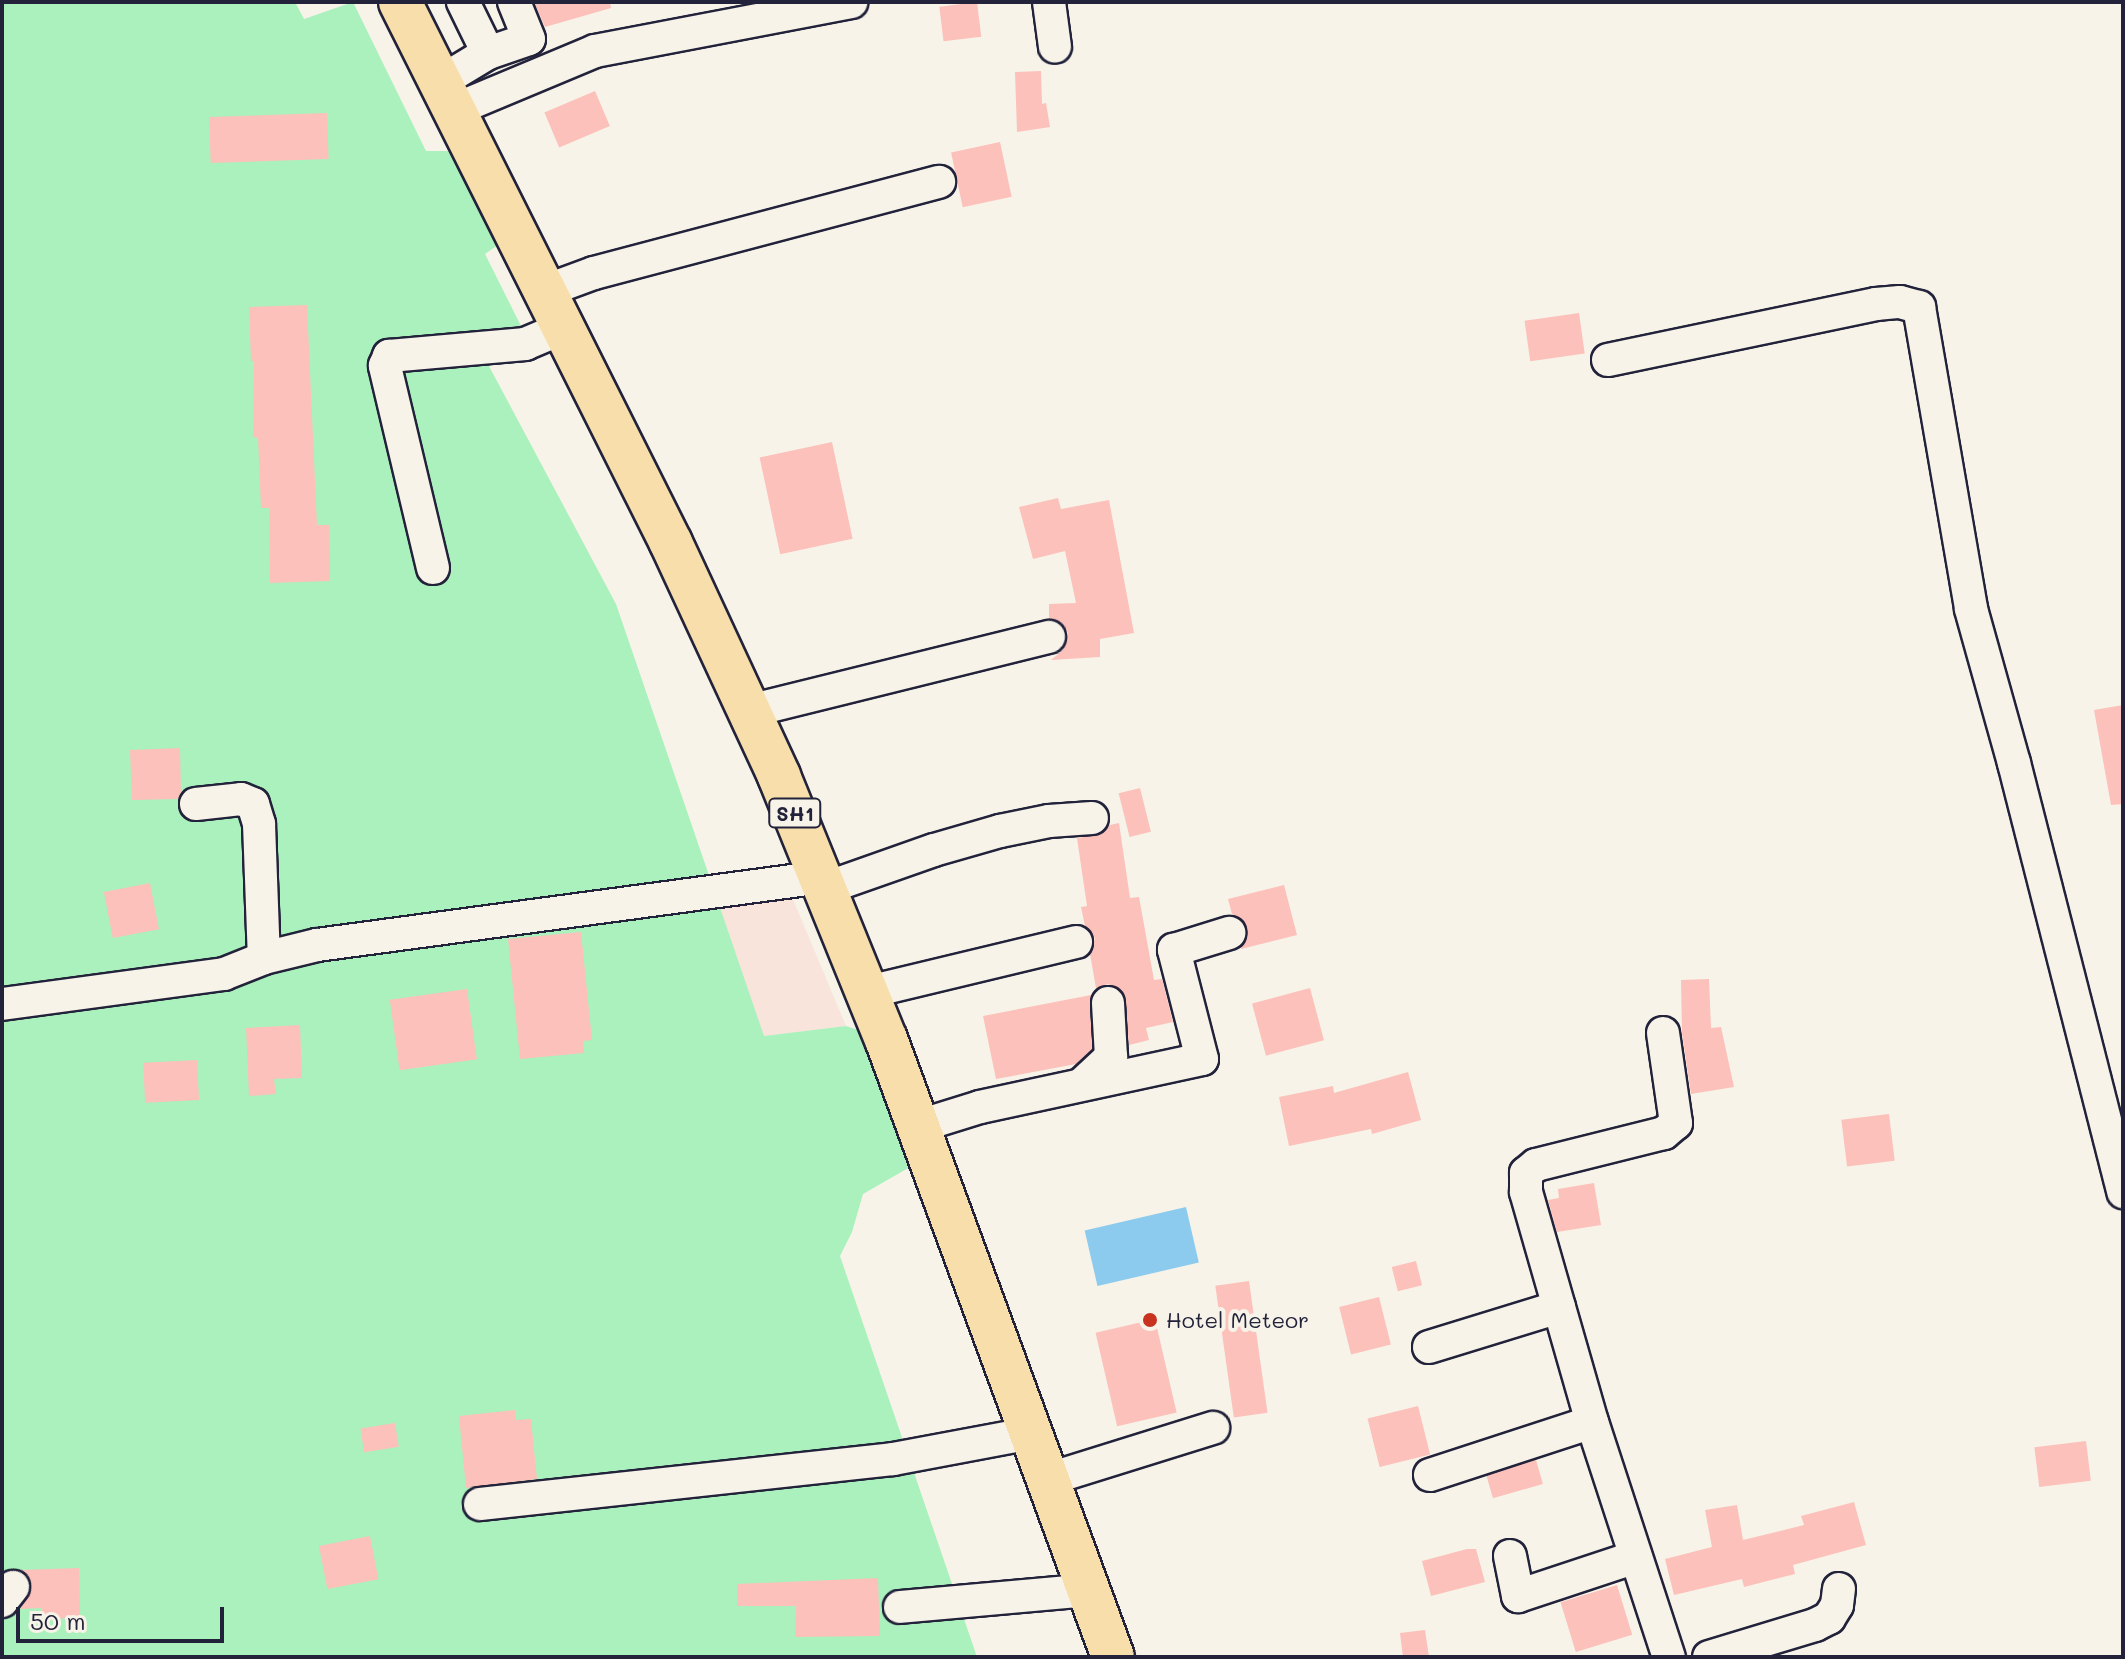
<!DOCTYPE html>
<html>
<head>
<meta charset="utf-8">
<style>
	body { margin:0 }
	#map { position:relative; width:2125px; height:1659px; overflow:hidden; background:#f7f3e8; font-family:Mali,sans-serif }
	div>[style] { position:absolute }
	.built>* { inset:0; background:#f8e4da }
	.green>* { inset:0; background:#abf1bd }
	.water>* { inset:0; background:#8ccbed; transform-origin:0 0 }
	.building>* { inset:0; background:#fcc1ba; transform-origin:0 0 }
	.roads { filter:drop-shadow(2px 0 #22223b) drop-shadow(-2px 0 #22223b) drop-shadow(0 2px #22223b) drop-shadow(0 -2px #22223b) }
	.minor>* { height:32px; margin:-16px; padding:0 16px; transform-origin:16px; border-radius:16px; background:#f7f3e8 }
	.major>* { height:42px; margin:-21px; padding:0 21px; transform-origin:21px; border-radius:21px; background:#f8deab }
	.dots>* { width:22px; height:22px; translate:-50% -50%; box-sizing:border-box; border:4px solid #f7f3e8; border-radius:50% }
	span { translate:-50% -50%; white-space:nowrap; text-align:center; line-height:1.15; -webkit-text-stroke:8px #f7f3e8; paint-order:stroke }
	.shield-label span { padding:2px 6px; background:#f7f3e8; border:2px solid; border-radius:6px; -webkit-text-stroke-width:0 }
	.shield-label { font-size:20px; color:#22223b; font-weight:700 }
	.poi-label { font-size:22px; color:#22223b }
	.left { translate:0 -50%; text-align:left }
	.frame { position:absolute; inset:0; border:4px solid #22223b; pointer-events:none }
	.scale { position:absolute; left:16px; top:1607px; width:208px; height:36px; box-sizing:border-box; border:4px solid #22223b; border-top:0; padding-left:10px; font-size:24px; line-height:28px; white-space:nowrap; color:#22223b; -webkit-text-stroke:6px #f7f3e8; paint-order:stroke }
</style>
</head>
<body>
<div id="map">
	<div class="built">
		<i style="clip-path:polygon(792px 897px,846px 1026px,499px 1069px,487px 932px)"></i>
	</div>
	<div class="green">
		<i style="clip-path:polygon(2px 2px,295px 2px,304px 19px,353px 2px,426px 151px,448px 151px,498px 245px,485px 254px,525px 334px,474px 338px,616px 604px,764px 1036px,846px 1026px,861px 1031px,910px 1167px,863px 1194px,852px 1232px,840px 1256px,977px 1657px,2px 1657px)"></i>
	</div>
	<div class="water">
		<i style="left:1186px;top:1207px;width:57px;height:104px;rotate:77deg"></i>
	</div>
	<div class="building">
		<i style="clip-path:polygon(534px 2px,610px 2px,611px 8px,545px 27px)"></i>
		<i style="left:977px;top:2px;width:35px;height:38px;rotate:83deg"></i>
		<i style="clip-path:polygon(1041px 71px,1042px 104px,1046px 103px,1050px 127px,1017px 132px,1015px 72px)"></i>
		<i style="left:595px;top:91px;width:38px;height:55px;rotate:67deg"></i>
		<i style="left:327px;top:113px;width:46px;height:118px;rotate:88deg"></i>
		<i style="left:1000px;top:142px;width:56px;height:50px;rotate:78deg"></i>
		<i style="clip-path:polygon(307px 305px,317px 525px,329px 525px,330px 581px,270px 583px,269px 508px,261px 508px,258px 438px,253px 437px,254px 361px,251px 361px,249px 307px)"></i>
		<i style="left:1579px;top:313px;width:41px;height:55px;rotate:82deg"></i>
		<i style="left:832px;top:442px;width:99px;height:74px;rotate:78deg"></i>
		<i style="clip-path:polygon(1058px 498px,1061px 509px,1109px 500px,1134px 633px,1100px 639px,1100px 657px,1051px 660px,1063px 650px,1068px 633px,1062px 623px,1049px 619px,1049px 604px,1076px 603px,1065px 551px,1033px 559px,1019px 507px)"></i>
		<i style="clip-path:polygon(2123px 705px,2123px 804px,2111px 805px,2094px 710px)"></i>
		<i style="clip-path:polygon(180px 748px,181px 793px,178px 799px,132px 800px,130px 750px)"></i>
		<i style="left:1140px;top:788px;width:45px;height:22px;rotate:76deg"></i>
		<i style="clip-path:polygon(1119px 823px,1130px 898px,1139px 897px,1154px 980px,1162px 979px,1173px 1022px,1146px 1028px,1149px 1040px,1129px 1045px,1124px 993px,1108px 984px,1096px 988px,1090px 954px,1095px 938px,1085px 926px,1081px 907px,1087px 906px,1077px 838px,1102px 834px,1110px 825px)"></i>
		<i style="left:150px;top:883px;width:47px;height:47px;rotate:79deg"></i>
		<i style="clip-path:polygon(1284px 885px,1297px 935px,1241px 949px,1247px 928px,1241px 919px,1232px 914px,1228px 899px)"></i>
		<i style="clip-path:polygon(581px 932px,592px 1040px,583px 1041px,584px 1053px,520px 1059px,508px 939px)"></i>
		<i style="clip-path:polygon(1709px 979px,1711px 1028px,1721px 1027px,1734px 1087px,1691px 1094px,1682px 1033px,1681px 980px)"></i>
		<i style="left:1310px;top:988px;width:54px;height:60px;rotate:75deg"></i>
		<i style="left:467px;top:989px;width:71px;height:78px;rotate:82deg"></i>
		<i style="clip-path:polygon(1091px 995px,1092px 1049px,1076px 1064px,996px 1079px,983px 1016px)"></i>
		<i style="clip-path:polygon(300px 1025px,302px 1078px,274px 1079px,276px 1094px,249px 1096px,246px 1028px)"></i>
		<i style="left:197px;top:1060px;width:40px;height:54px;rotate:87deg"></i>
		<i style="clip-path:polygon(1408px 1072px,1421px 1120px,1372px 1134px,1371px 1129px,1289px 1146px,1279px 1097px,1333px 1086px,1334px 1093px)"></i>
		<i style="left:1889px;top:1114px;width:47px;height:48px;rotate:83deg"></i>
		<i style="clip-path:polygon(1594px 1183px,1601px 1225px,1557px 1232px,1548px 1200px,1559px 1198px,1558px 1189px)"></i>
		<i style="left:1416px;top:1261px;width:25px;height:25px;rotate:76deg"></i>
		<i style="left:1249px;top:1281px;width:133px;height:34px;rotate:82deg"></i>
		<i style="left:1379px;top:1297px;width:49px;height:41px;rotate:76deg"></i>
		<i style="left:1155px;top:1319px;width:96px;height:61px;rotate:77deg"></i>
		<i style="left:1418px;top:1406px;width:50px;height:52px;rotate:76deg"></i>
		<i style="clip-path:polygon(515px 1410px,516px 1420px,531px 1419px,537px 1479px,466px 1488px,459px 1416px)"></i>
		<i style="left:395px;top:1423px;width:24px;height:35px;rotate:81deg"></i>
		<i style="left:2086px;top:1441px;width:40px;height:52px;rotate:83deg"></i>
		<i style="left:1536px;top:1460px;width:25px;height:52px;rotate:74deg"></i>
		<i style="clip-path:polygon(1854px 1502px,1866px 1545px,1793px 1565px,1795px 1574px,1744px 1587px,1742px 1579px,1674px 1595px,1665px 1559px,1712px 1547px,1705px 1510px,1737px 1505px,1743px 1540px,1804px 1525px,1801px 1516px)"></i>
		<i style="left:370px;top:1536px;width:44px;height:52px;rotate:79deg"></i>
		<i style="clip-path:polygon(1467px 1549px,1476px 1549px,1485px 1582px,1431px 1596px,1422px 1561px)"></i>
		<i style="clip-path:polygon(79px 1568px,80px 1618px,42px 1619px,42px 1608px,20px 1609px,32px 1589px,30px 1579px,20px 1570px)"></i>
		<i style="clip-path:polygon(878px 1578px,880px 1636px,795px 1637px,796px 1606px,737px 1606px,737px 1584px)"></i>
		<i style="left:1617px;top:1585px;width:52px;height:59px;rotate:73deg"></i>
		<i style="clip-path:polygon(1425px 1630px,1429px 1657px,1403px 1657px,1400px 1633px)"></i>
	</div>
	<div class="roads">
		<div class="minor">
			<i style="left:1049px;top:2px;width:45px;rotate:82.4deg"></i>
			<i style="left:488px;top:53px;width:43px;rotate:-18.9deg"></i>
			<i style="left:529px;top:39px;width:40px;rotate:-112deg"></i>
			<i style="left:440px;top:82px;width:56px;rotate:-31.1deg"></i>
			<i style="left:488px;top:53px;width:57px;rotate:-116.1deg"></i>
			<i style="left:454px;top:110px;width:153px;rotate:-22.7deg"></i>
			<i style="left:595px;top:51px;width:261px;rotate:-10.8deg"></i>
			<i style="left:545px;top:291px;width:52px;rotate:-20.2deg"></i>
			<i style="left:594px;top:273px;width:357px;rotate:-14.8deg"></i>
			<i style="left:1608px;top:360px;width:274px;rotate:-11.8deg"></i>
			<i style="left:1876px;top:304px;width:24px;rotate:-5deg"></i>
			<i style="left:1900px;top:302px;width:20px;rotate:15deg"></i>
			<i style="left:1919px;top:307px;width:306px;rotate:80.2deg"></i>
			<i style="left:1971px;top:609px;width:160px;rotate:74.4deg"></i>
			<i style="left:2014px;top:763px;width:443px;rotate:75.7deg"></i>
			<i style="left:433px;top:568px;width:208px;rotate:-103.4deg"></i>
			<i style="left:385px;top:366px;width:11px;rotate:-68deg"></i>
			<i style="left:389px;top:356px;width:137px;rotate:-5deg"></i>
			<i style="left:525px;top:344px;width:41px;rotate:-22.8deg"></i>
			<i style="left:749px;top:711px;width:309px;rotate:-13.9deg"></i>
			<i style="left:196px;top:804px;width:45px;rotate:-6.3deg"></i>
			<i style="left:241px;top:799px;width:13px;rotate:23deg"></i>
			<i style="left:253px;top:804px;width:21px;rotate:73deg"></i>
			<i style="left:259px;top:824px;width:134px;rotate:87.9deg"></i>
			<i style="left:826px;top:888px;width:114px;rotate:-19.4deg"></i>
			<i style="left:934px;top:850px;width:69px;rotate:-16.1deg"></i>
			<i style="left:1000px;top:831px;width:50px;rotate:-11.5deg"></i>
			<i style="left:1049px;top:821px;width:43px;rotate:-4deg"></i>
			<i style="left:868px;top:992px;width:214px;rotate:-13.5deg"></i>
			<i style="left:2px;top:1004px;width:224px;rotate:-7.7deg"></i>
			<i style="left:224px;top:974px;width:43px;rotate:-21.8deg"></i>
			<i style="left:264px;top:958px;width:55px;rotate:-13.8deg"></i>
			<i style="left:317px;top:945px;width:510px;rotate:-7.67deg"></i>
			<i style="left:1663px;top:1033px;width:91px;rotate:81.8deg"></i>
			<i style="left:1676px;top:1123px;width:16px;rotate:140deg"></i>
			<i style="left:1664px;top:1133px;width:132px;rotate:166deg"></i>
			<i style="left:1536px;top:1165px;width:13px;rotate:141deg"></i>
			<i style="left:1526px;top:1173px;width:19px;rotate:90deg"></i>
			<i style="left:1526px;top:1192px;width:239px;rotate:74deg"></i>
			<i style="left:1592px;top:1422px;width:247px;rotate:71.9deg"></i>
			<i style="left:1082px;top:1084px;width:40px;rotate:-43deg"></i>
			<i style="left:1111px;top:1057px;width:54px;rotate:-93.2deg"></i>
			<i style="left:919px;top:1126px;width:64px;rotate:-17.3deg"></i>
			<i style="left:980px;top:1107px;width:227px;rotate:-12.2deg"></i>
			<i style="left:1202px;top:1059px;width:113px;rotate:-104.4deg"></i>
			<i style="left:1174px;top:950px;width:58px;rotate:-17.2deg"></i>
			<i style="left:1429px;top:1347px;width:136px;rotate:-17.1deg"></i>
			<i style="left:1430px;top:1475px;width:170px;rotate:-18.1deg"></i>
			<i style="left:1049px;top:1479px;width:172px;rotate:-17.3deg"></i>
			<i style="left:480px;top:1504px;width:415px;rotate:-6.2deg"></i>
			<i style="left:893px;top:1459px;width:141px;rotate:-10.6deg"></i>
			<i style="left:1510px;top:1556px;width:41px;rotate:78.7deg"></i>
			<i style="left:1518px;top:1596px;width:124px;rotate:-18.3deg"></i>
			<i style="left:2px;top:1601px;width:18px;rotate:-52deg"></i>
			<i style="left:900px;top:1607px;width:190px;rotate:-5.1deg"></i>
			<i style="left:1709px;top:1657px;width:111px;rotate:-16.8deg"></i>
			<i style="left:1815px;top:1625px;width:16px;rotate:-27deg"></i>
			<i style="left:1829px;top:1618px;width:15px;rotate:-58deg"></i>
			<i style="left:1837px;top:1605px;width:16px;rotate:-83deg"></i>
		</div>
		<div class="major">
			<i style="left:400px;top:2px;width:605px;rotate:63.39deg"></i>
			<i style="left:671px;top:543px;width:257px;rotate:65.1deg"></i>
			<i style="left:779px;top:776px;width:284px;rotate:67.9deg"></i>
			<i style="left:886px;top:1039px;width:658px;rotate:69.83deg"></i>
		</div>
	</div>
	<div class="dots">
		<i style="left:1150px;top:1320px;background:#c8321e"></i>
	</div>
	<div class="shield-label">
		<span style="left:795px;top:813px">SH1</span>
	</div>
	<div class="poi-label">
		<span class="left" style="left:1166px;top:1320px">Hotel Meteor</span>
	</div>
	<div class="frame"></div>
	<div class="scale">50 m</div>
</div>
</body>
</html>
